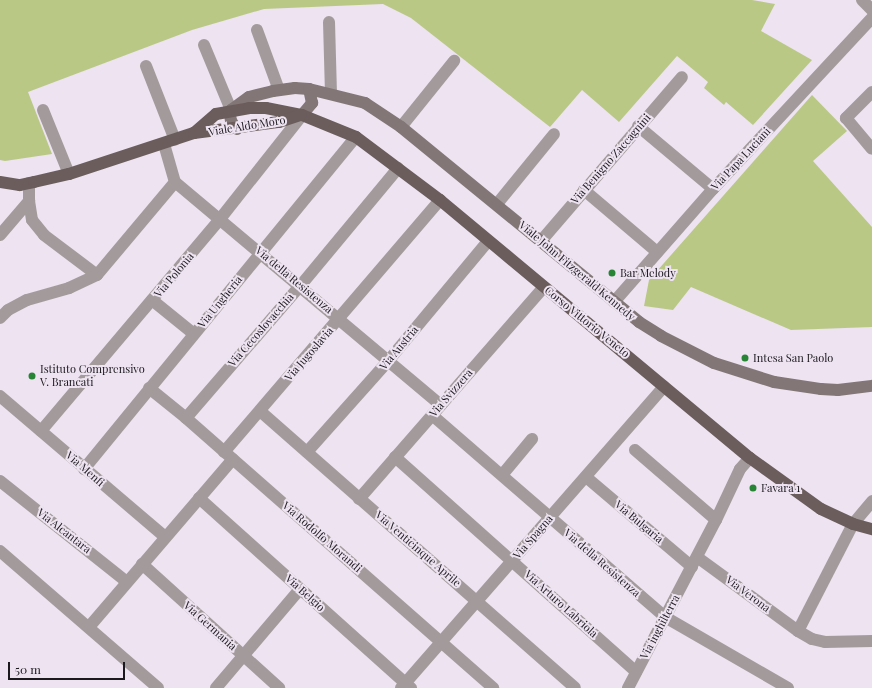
<!DOCTYPE html>
<html>
<head>
<meta charset="utf-8">
<style>
	body { margin:0 }
	#map { position:relative; width:872px; height:688px; overflow:hidden; background:#ede3f1; font-family:"Playfair Display",serif }
	div>[style] { position:absolute }
	.green>* { inset:0; background:#bac886 }
	.street>* { height:12px; margin:-6px; padding:0 6px; transform-origin:6px; border-radius:6px; background:#a39b9b }
	.secondary>* { height:12px; margin:-6px; padding:0 6px; transform-origin:6px; border-radius:6px; background:#827776 }
	.primary>* { height:12px; margin:-6px; padding:0 6px; transform-origin:6px; border-radius:6px; background:#6b5d5c }
	.dots>* { width:11px; height:11px; translate:-50% -50%; box-sizing:border-box; border:2px solid #ede3f1; border-radius:50% }
	span { translate:-50% -50%; white-space:nowrap; text-align:center; line-height:1.15; -webkit-text-stroke:4px #ede3f1; paint-order:stroke }
	.street-label { font-size:11px; color:#1c191e }
	.poi-label { font-size:11px; color:#1c191e }
	.left { translate:0 -50%; text-align:left }
	.scale { position:absolute; left:8px; top:662px; width:117px; height:18px; box-sizing:border-box; border:2px solid #1c191e; border-top:0; padding-left:5px; font-size:12px; line-height:14px; white-space:nowrap; color:#1c191e; -webkit-text-stroke:3px #ede3f1; paint-order:stroke }
</style>
</head>
<body>
<div id="map">
	<div class="green">
		<i style="clip-path:polygon(0 0,752px 0,775px 4px,761px 31px,812px 60px,753px 125px,726px 102px,724px 105px,704px 88px,708px 82px,677px 56px,619px 122px,582px 90px,550px 127px,411px 18px,383px 4px,264px 9px,192px 30px,28px 92px,52px 154px,5px 161px,0 160px)"></i>
		<i style="clip-path:polygon(812px 95px,847px 131px,813px 161px,872px 227px,872px 327px,791px 330px,691px 287px,673px 310px,644px 306px,649px 280px)"></i>
	</div>
	<div class="street">
		<i style="left:862px;top:0;width:14px;rotate:45deg"></i>
		<i style="left:329px;top:22px;width:71px;rotate:88.4deg"></i>
		<i style="left:257px;top:30px;width:64px;rotate:69.9deg"></i>
		<i style="left:204px;top:45px;width:70px;rotate:67.4deg"></i>
		<i style="left:146px;top:66px;width:79px;rotate:68.6deg"></i>
		<i style="left:872px;top:92px;width:37px;rotate:135deg"></i>
		<i style="left:846px;top:118px;width:40px;rotate:50deg"></i>
		<i style="left:43px;top:110px;width:69px;rotate:67.9deg"></i>
		<i style="left:638px;top:126px;width:98px;rotate:40deg"></i>
		<i style="left:401px;top:127px;width:85px;rotate:-51.2deg"></i>
		<i style="left:164px;top:144px;width:40px;rotate:74deg"></i>
		<i style="left:175px;top:182px;width:347px;rotate:40deg"></i>
		<i style="left:29px;top:183px;width:18px;rotate:90deg"></i>
		<i style="left:29px;top:201px;width:19px;rotate:81deg"></i>
		<i style="left:32px;top:220px;width:19px;rotate:51deg"></i>
		<i style="left:44px;top:235px;width:66px;rotate:37deg"></i>
		<i style="left:584px;top:190px;width:96px;rotate:40.3deg"></i>
		<i style="left:497px;top:204px;width:90px;rotate:-50.8deg"></i>
		<i style="left:0;top:235px;width:45px;rotate:-49.5deg"></i>
		<i style="left:541px;top:241px;width:216px;rotate:-49.3deg"></i>
		<i style="left:152px;top:300px;width:54px;rotate:39deg"></i>
		<i style="left:614px;top:302px;width:150px;rotate:-48.8deg"></i>
		<i style="left:713px;top:189px;width:233px;rotate:-47.1deg"></i>
		<i style="left:0;top:318px;width:11px;rotate:-45deg"></i>
		<i style="left:8px;top:310px;width:21px;rotate:-28deg"></i>
		<i style="left:27px;top:300px;width:44px;rotate:-15.9deg"></i>
		<i style="left:69px;top:288px;width:31px;rotate:-25deg"></i>
		<i style="left:97px;top:275px;width:121px;rotate:-50deg"></i>
		<i style="left:149px;top:388px;width:48px;rotate:39deg"></i>
		<i style="left:186px;top:418px;width:409px;rotate:41.3deg"></i>
		<i style="left:0;top:396px;width:217px;rotate:40.5deg"></i>
		<i style="left:260px;top:411px;width:419px;rotate:41.3deg"></i>
		<i style="left:432px;top:415px;width:308px;rotate:40.9deg"></i>
		<i style="left:665px;top:617px;width:142px;rotate:30deg"></i>
		<i style="left:186px;top:418px;width:176px;rotate:-49.2deg"></i>
		<i style="left:301px;top:285px;width:152px;rotate:-50.3deg"></i>
		<i style="left:41px;top:431px;width:277px;rotate:-49.8deg"></i>
		<i style="left:220px;top:219px;width:132px;rotate:-51.7deg"></i>
		<i style="left:635px;top:450px;width:107px;rotate:40.8deg"></i>
		<i style="left:224px;top:452px;width:332px;rotate:-49.4deg"></i>
		<i style="left:307px;top:452px;width:123px;rotate:-48.3deg"></i>
		<i style="left:389px;top:360px;width:155px;rotate:-50.2deg"></i>
		<i style="left:395px;top:457px;width:323px;rotate:41.7deg"></i>
		<i style="left:84px;top:469px;width:429px;rotate:-50.7deg"></i>
		<i style="left:502px;top:475px;width:47px;rotate:-50.2deg"></i>
		<i style="left:586px;top:477px;width:139px;rotate:40.3deg"></i>
		<i style="left:0;top:481px;width:162px;rotate:38.5deg"></i>
		<i style="left:199px;top:498px;width:285px;rotate:41.9deg"></i>
		<i style="left:359px;top:499px;width:281px;rotate:-48.9deg"></i>
		<i style="left:0;top:551px;width:209px;rotate:40.9deg"></i>
		<i style="left:697px;top:557px;width:125px;rotate:36.2deg"></i>
		<i style="left:798px;top:631px;width:16px;rotate:30deg"></i>
		<i style="left:812px;top:639px;width:13px;rotate:13deg"></i>
		<i style="left:825px;top:642px;width:47px;rotate:-1.2deg"></i>
		<i style="left:142px;top:564px;width:185px;rotate:42.1deg"></i>
		<i style="left:89px;top:627px;width:221px;rotate:-49.4deg"></i>
		<i style="left:798px;top:631px;width:120px;rotate:-62.8deg"></i>
		<i style="left:853px;top:524px;width:30px;rotate:-50deg"></i>
		<i style="left:216px;top:688px;width:130px;rotate:-49.7deg"></i>
		<i style="left:401px;top:688px;width:400px;rotate:-48.9deg"></i>
		<i style="left:628px;top:688px;width:190px;rotate:-62.4deg"></i>
		<i style="left:716px;top:520px;width:56px;rotate:-64.8deg"></i>
		<i style="left:740px;top:469px;width:15px;rotate:-48deg"></i>
	</div>
	<div class="secondary">
		<i style="left:302px;top:115px;width:16px;rotate:-50deg"></i>
		<i style="left:312px;top:103px;width:14px;rotate:-102deg"></i>
		<i style="left:237px;top:129px;width:10px;rotate:-127deg"></i>
		<i style="left:231px;top:121px;width:6px;rotate:-99deg"></i>
		<i style="left:230px;top:115px;width:5px;rotate:-79deg"></i>
		<i style="left:231px;top:110px;width:22px;rotate:-36deg"></i>
		<i style="left:249px;top:97px;width:25px;rotate:-14deg"></i>
		<i style="left:273px;top:91px;width:22px;rotate:-8deg"></i>
		<i style="left:295px;top:88px;width:14px;rotate:4deg"></i>
		<i style="left:309px;top:89px;width:58px;rotate:14deg"></i>
		<i style="left:365px;top:103px;width:43px;rotate:33.7deg"></i>
		<i style="left:401px;top:127px;width:308px;rotate:39.3deg"></i>
		<i style="left:639px;top:322px;width:26px;rotate:32deg"></i>
		<i style="left:661px;top:336px;width:59px;rotate:27deg"></i>
		<i style="left:714px;top:363px;width:63px;rotate:17.6deg"></i>
		<i style="left:774px;top:382px;width:48px;rotate:8.5deg"></i>
		<i style="left:821px;top:389px;width:17px;rotate:3deg"></i>
		<i style="left:838px;top:390px;width:34px;rotate:-7deg"></i>
	</div>
	<div class="primary">
		<i style="left:194px;top:133px;width:29px;rotate:-41deg"></i>
		<i style="left:216px;top:114px;width:34px;rotate:-10deg"></i>
		<i style="left:249px;top:108px;width:17px"></i>
		<i style="left:266px;top:108px;width:37px;rotate:11deg"></i>
		<i style="left:302px;top:115px;width:58px;rotate:22.2deg"></i>
		<i style="left:356px;top:137px;width:105px;rotate:36.9deg"></i>
		<i style="left:440px;top:200px;width:403px;rotate:39.8deg"></i>
		<i style="left:750px;top:458px;width:87px;rotate:35.7deg"></i>
		<i style="left:821px;top:509px;width:35px;rotate:25deg"></i>
		<i style="left:853px;top:524px;width:20px;rotate:15deg"></i>
		<i style="left:0;top:182px;width:20px;rotate:9deg"></i>
		<i style="left:20px;top:185px;width:14px;rotate:-12deg"></i>
		<i style="left:34px;top:182px;width:36px;rotate:-13deg"></i>
		<i style="left:69px;top:174px;width:132px;rotate:-18.2deg"></i>
		<i style="left:194px;top:133px;width:86px;rotate:-7.4deg"></i>
		<i style="left:279px;top:122px;width:23px;rotate:-18deg"></i>
	</div>
	<div class="dots">
		<i style="left:612px;top:273px;background:#278435"></i>
		<i style="left:745px;top:358px;background:#278435"></i>
		<i style="left:32px;top:376px;background:#278435"></i>
		<i style="left:753px;top:488px;background:#278435"></i>
	</div>
	<div class="street-label">
		<span style="left:247px;top:126px;rotate:-9deg">Viale Aldo Moro</span>
		<span style="left:611px;top:159px;rotate:-49deg">Via Benigno Zaccagnini</span>
		<span style="left:741px;top:159px;rotate:-47deg">Via Papa Luciani</span>
		<span style="left:577px;top:271px;rotate:40deg">Viale John Fitzgerald Kennedy</span>
		<span style="left:174px;top:275px;rotate:-50deg">Via Polonia</span>
		<span style="left:294px;top:280px;rotate:40deg">Via della Resistenza</span>
		<span style="left:220px;top:302px;rotate:-51deg">Via Ungheria</span>
		<span style="left:587px;top:322px;rotate:39deg">Corso Vittorio Veneto</span>
		<span style="left:261px;top:330px;rotate:-49deg">Via Cecoslovacchia</span>
		<span style="left:399px;top:348px;rotate:-50deg">Via Austria</span>
		<span style="left:309px;top:354px;rotate:-49deg">Via Jugoslavia</span>
		<span style="left:451px;top:393px;rotate:-49deg">Via Svizzera</span>
		<span style="left:85px;top:469px;rotate:41deg">Via Menfi</span>
		<span style="left:639px;top:522px;rotate:40deg">Via Bulgaria</span>
		<span style="left:64px;top:531px;rotate:38deg">Via Alcantara</span>
		<span style="left:322px;top:537px;rotate:41deg">Via Rodolfo Morandi</span>
		<span style="left:533px;top:537px;rotate:-49deg">Via Spagna</span>
		<span style="left:418px;top:549px;rotate:41deg">Via Venticinque Aprile</span>
		<span style="left:602px;top:563px;rotate:41deg">Via della Resistenza</span>
		<span style="left:305px;top:593px;rotate:42deg">Via Belgio</span>
		<span style="left:748px;top:594px;rotate:37deg">Via Verona</span>
		<span style="left:561px;top:604px;rotate:42deg">Via Arturo Labriola</span>
		<span style="left:210px;top:626px;rotate:42deg">Via Germania</span>
		<span style="left:660px;top:627px;rotate:-62deg">Via inghilterra</span>
	</div>
	<div class="poi-label">
		<span class="left" style="left:620px;top:273px">Bar Melody</span>
		<span class="left" style="left:753px;top:358px">Intesa San Paolo</span>
		<span class="left" style="left:40px;top:376px">Istituto Comprensivo<br>V. Brancati</span>
		<span class="left" style="left:761px;top:488px">Favara 1</span>
	</div>
	<div class="scale">50 m</div>
</div>
</body>
</html>
